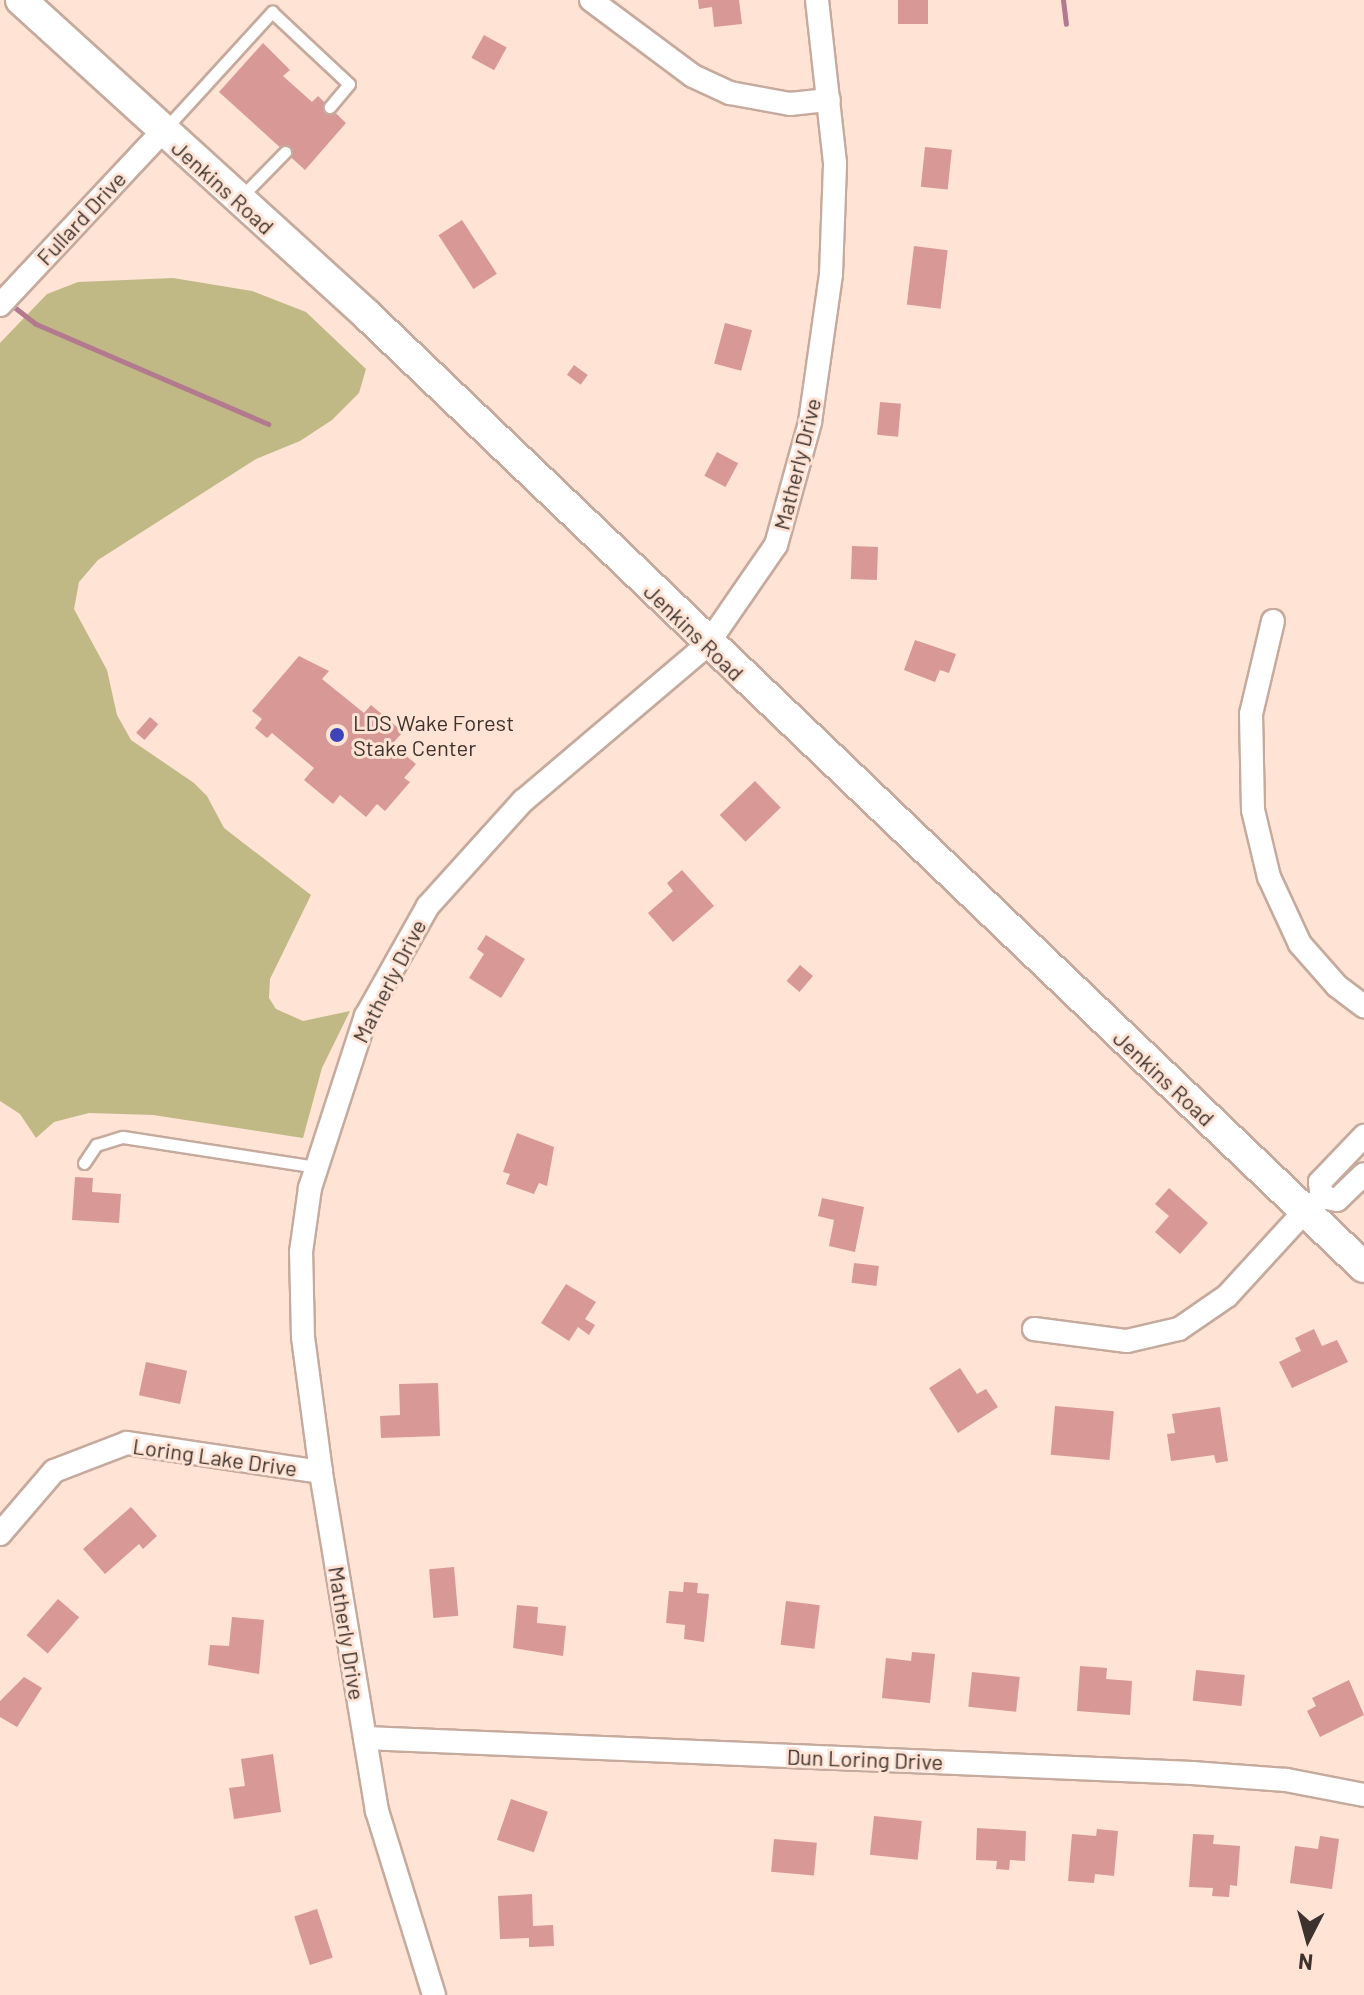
<!DOCTYPE html>
<html>
<head>
<meta charset="utf-8">
<style>
	body { margin:0 }
	#map { position:relative; width:1364px; height:1995px; overflow:hidden; background:#ffe3d5; font-family:Barlow,sans-serif }
	div>[style] { position:absolute }
	.green>* { inset:0; background:#c0b986 }
	.stream>* { height:5px; margin:-2.5px; padding:0 2.5px; transform-origin:2.5px; border-radius:2.5px; background:#b2798f }
	.building>* { inset:0; background:#d79896; transform-origin:0 0 }
	.roads { filter:drop-shadow(2px 0 #c5aa9d) drop-shadow(-2px 0 #c5aa9d) drop-shadow(0 2px #c5aa9d) drop-shadow(0 -2px #c5aa9d) }
	.lane>* { height:11px; margin:-5.5px; padding:0 5.5px; transform-origin:5.5px; border-radius:5.5px; background:#fff }
	.street>* { height:22px; margin:-11px; padding:0 11px; transform-origin:11px; border-radius:11px; background:#fff }
	.secondary>* { height:30px; margin:-15px; padding:0 15px; transform-origin:15px; border-radius:15px; background:#fff }
	.dots>* { width:22px; height:22px; translate:-50% -50%; box-sizing:border-box; border:4px solid #ffe3d5; border-radius:50% }
	span { translate:-50% -50%; white-space:nowrap; text-align:center; line-height:1.15; -webkit-text-stroke:6px #ffe3d5; paint-order:stroke }
	.street-label { font-size:22px; color:#3d322d }
	.poi-label { font-size:22px; color:#3d322d }
	.left { translate:0 -50%; text-align:left }
	.north { position:absolute; left:1268px; top:1899px; width:80px; height:80px; -webkit-text-stroke:6px #ffe3d5; paint-order:stroke; rotate:186deg; font-size:22px; font-weight:700; line-height:32px; text-align:center; color:#3d322d }
	.north::after { content:''; display:block; margin:auto; width:28px; height:36px; background:#3d322d; clip-path:polygon(50% 0,100% 100%,50% 72%,0 100%) }
</style>
</head>
<body>
<div id="map">
	<div class="green">
		<i style="clip-path:polygon(173px 278px,252px 291px,306px 312px,366px 369px,359px 393px,332px 420px,300px 441px,256px 459px,98px 560px,79px 582px,74px 609px,107px 670px,117px 715px,131px 740px,194px 783px,207px 796px,224px 828px,311px 895px,270px 979px,269px 998px,276px 1009px,303px 1021px,350px 1011px,322px 1068px,303px 1138px,153px 1115px,89px 1113px,54px 1122px,36px 1138px,20px 1114px,0 1101px,0 343px,47px 294px,78px 282px)"></i>
	</div>
	<div class="stream">
		<i style="left:1063px;top:0;width:24px;rotate:83deg"></i>
		<i style="left:9px;top:303px;width:34px;rotate:38deg"></i>
		<i style="left:36px;top:324px;width:253px;rotate:23.3deg"></i>
	</div>
	<div class="building">
		<i style="clip-path:polygon(698px 0,739px 0,742px 24px,714px 27px,712px 7px,699px 9px)"></i>
		<i style="left:898px;top:0;width:30px;height:24px"></i>
		<i style="left:484px;top:35px;width:26px;height:26px;rotate:29deg"></i>
		<i style="clip-path:polygon(263px 43px,290px 70px,283px 76px,312px 102px,318px 96px,346px 123px,305px 170px,219px 92px)"></i>
		<i style="left:925px;top:147px;width:27px;height:40px;rotate:6deg"></i>
		<i style="left:462px;top:220px;width:64px;height:28px;rotate:57deg"></i>
		<i style="left:914px;top:246px;width:34px;height:59px;rotate:7deg"></i>
		<i style="left:725px;top:323px;width:28px;height:42px;rotate:15deg"></i>
		<i style="left:574px;top:365px;width:17px;height:12px;rotate:36deg"></i>
		<i style="left:880px;top:402px;width:21px;height:33px;rotate:5deg"></i>
		<i style="left:717px;top:452px;width:24px;height:27px;rotate:28deg"></i>
		<i style="left:852px;top:546px;width:26px;height:33px;rotate:2deg"></i>
		<i style="clip-path:polygon(915px 640px,956px 654px,949px 673px,940px 670px,935px 682px,904px 670px)"></i>
		<i style="clip-path:polygon(299px 656px,329px 671px,322px 679px,364px 713px,371px 705px,403px 732px,392px 744px,416px 764px,404px 778px,410px 782px,385px 811px,377px 804px,366px 817px,340px 795px,333px 804px,304px 780px,314px 768px,272px 733px,267px 738px,255px 728px,262px 719px,252px 711px)"></i>
		<i style="left:150px;top:717px;width:11px;height:21px;rotate:41deg"></i>
		<i style="left:755px;top:781px;width:37px;height:49px;rotate:46deg"></i>
		<i style="clip-path:polygon(682px 870px,714px 906px,673px 942px,648px 913px,673px 891px,667px 883px)"></i>
		<i style="clip-path:polygon(486px 935px,525px 959px,501px 998px,469px 978px,484px 954px,477px 949px)"></i>
		<i style="left:800px;top:965px;width:17px;height:21px;rotate:40deg"></i>
		<i style="clip-path:polygon(517px 1133px,554px 1147px,547px 1186px,539px 1183px,534px 1194px,506px 1184px,510px 1174px,503px 1172px)"></i>
		<i style="clip-path:polygon(75px 1177px,93px 1178px,92px 1192px,121px 1194px,119px 1223px,72px 1220px)"></i>
		<i style="clip-path:polygon(1169px 1188px,1208px 1223px,1180px 1254px,1155px 1232px,1169px 1216px,1155px 1204px)"></i>
		<i style="clip-path:polygon(822px 1198px,864px 1207px,855px 1252px,829px 1246px,834px 1220px,818px 1216px)"></i>
		<i style="left:854px;top:1263px;width:25px;height:20px;rotate:7deg"></i>
		<i style="clip-path:polygon(566px 1284px,596px 1302px,585px 1319px,595px 1325px,589px 1335px,578px 1327px,569px 1341px,541px 1323px)"></i>
		<i style="clip-path:polygon(1314px 1329px,1322px 1346px,1337px 1340px,1348px 1362px,1292px 1388px,1279px 1362px,1301px 1351px,1295px 1338px)"></i>
		<i style="left:146px;top:1362px;width:42px;height:34px;rotate:12deg"></i>
		<i style="clip-path:polygon(960px 1368px,977px 1394px,986px 1389px,998px 1407px,958px 1433px,929px 1388px)"></i>
		<i style="clip-path:polygon(438px 1383px,440px 1436px,381px 1438px,380px 1416px,400px 1415px,399px 1384px)"></i>
		<i style="left:1055px;top:1406px;width:59px;height:49px;rotate:5deg"></i>
		<i style="clip-path:polygon(1220px 1407px,1228px 1461px,1216px 1463px,1214px 1455px,1171px 1461px,1167px 1434px,1175px 1433px,1172px 1414px)"></i>
		<i style="clip-path:polygon(131px 1507px,157px 1536px,143px 1549px,139px 1544px,105px 1574px,83px 1549px)"></i>
		<i style="left:454px;top:1567px;width:49px;height:25px;rotate:85deg"></i>
		<i style="clip-path:polygon(684px 1582px,698px 1583px,697px 1593px,709px 1594px,704px 1642px,684px 1639px,685px 1625px,666px 1623px,669px 1591px,683px 1592px)"></i>
		<i style="left:58px;top:1599px;width:28px;height:48px;rotate:41deg"></i>
		<i style="left:786px;top:1601px;width:34px;height:44px;rotate:7deg"></i>
		<i style="clip-path:polygon(517px 1605px,538px 1607px,537px 1623px,566px 1626px,563px 1656px,513px 1648px)"></i>
		<i style="clip-path:polygon(232px 1617px,264px 1620px,259px 1674px,208px 1665px,210px 1645px,229px 1646px)"></i>
		<i style="clip-path:polygon(912px 1652px,935px 1654px,930px 1703px,882px 1698px,886px 1658px,911px 1661px)"></i>
		<i style="clip-path:polygon(1080px 1666px,1107px 1668px,1106px 1679px,1132px 1681px,1130px 1715px,1077px 1711px)"></i>
		<i style="left:1196px;top:1670px;width:49px;height:31px;rotate:6deg"></i>
		<i style="left:972px;top:1672px;width:48px;height:35px;rotate:6deg"></i>
		<i style="clip-path:polygon(24px 1677px,42px 1688px,17px 1727px,0 1717px,0 1701px)"></i>
		<i style="clip-path:polygon(1349px 1680px,1364px 1715px,1320px 1737px,1307px 1711px,1316px 1706px,1312px 1698px)"></i>
		<i style="clip-path:polygon(273px 1754px,281px 1812px,234px 1819px,229px 1788px,245px 1786px,241px 1759px)"></i>
		<i style="left:511px;top:1799px;width:39px;height:43px;rotate:19deg"></i>
		<i style="left:874px;top:1816px;width:48px;height:39px;rotate:6deg"></i>
		<i style="clip-path:polygon(977px 1828px,1026px 1831px,1025px 1861px,1010px 1860px,1009px 1870px,996px 1869px,997px 1861px,976px 1860px)"></i>
		<i style="clip-path:polygon(1097px 1829px,1118px 1831px,1114px 1876px,1095px 1874px,1094px 1883px,1068px 1881px,1072px 1834px,1096px 1836px)"></i>
		<i style="clip-path:polygon(1193px 1834px,1214px 1835px,1213px 1844px,1240px 1846px,1237px 1886px,1230px 1885px,1229px 1897px,1212px 1896px,1213px 1888px,1189px 1887px)"></i>
		<i style="clip-path:polygon(1320px 1836px,1339px 1839px,1332px 1889px,1290px 1883px,1295px 1846px,1318px 1849px)"></i>
		<i style="left:774px;top:1839px;width:43px;height:33px;rotate:5deg"></i>
		<i style="clip-path:polygon(532px 1894px,533px 1926px,553px 1925px,554px 1946px,529px 1947px,529px 1938px,500px 1939px,498px 1896px)"></i>
		<i style="left:317px;top:1909px;width:51px;height:24px;rotate:72deg"></i>
	</div>
	<div class="roads">
		<div class="lane">
			<i style="left:165px;top:129px;width:159px;rotate:-47.6deg"></i>
			<i style="left:272px;top:12px;width:105px;rotate:43.1deg"></i>
			<i style="left:349px;top:84px;width:30px;rotate:130deg"></i>
			<i style="left:241px;top:197px;width:63px;rotate:-45.6deg"></i>
			<i style="left:84px;top:1163px;width:22px;rotate:-56deg"></i>
			<i style="left:96px;top:1145px;width:28px;rotate:-17deg"></i>
			<i style="left:123px;top:1137px;width:195px;rotate:8.8deg"></i>
		</div>
		<div class="street">
			<i style="left:591px;top:0;width:127px;rotate:36.7deg"></i>
			<i style="left:693px;top:76px;width:41px;rotate:24.7deg"></i>
			<i style="left:730px;top:93px;width:61px;rotate:10.4deg"></i>
			<i style="left:790px;top:104px;width:39px;rotate:-6deg"></i>
			<i style="left:0;top:305px;width:237px;rotate:-46.9deg"></i>
			<i style="left:1273px;top:621px;width:96px;rotate:103.3deg"></i>
			<i style="left:1251px;top:714px;width:96px;rotate:88.8deg"></i>
			<i style="left:1253px;top:810px;width:69px;rotate:76.6deg"></i>
			<i style="left:1269px;top:877px;width:74px;rotate:65.2deg"></i>
			<i style="left:1300px;top:944px;width:56px;rotate:48.6deg"></i>
			<i style="left:1337px;top:986px;width:34px;rotate:37deg"></i>
			<i style="left:1322px;top:1197px;width:15px;rotate:-98deg"></i>
			<i style="left:1320px;top:1182px;width:64px;rotate:-46.3deg"></i>
			<i style="left:1034px;top:1329px;width:94px;rotate:7.4deg"></i>
			<i style="left:1127px;top:1341px;width:53px;rotate:-13deg"></i>
			<i style="left:1179px;top:1329px;width:58px;rotate:-34.5deg"></i>
			<i style="left:1227px;top:1296px;width:115px;rotate:-47.5deg"></i>
			<i style="left:1305px;top:1211px;width:22px;rotate:-39deg"></i>
			<i style="left:1322px;top:1197px;width:15px;rotate:11deg"></i>
			<i style="left:1337px;top:1200px;width:37px;rotate:-44deg"></i>
			<i style="left:0;top:1534px;width:83px;rotate:-49.4deg"></i>
			<i style="left:54px;top:1471px;width:78px;rotate:-21deg"></i>
			<i style="left:127px;top:1443px;width:196px;rotate:8.5deg"></i>
			<i style="left:365px;top:1738px;width:828px;rotate:2.42deg"></i>
			<i style="left:1192px;top:1773px;width:94px;rotate:4.3deg"></i>
			<i style="left:1286px;top:1780px;width:79px;rotate:10.9deg"></i>
			<i style="left:434px;top:1995px;width:193px;rotate:-107.2deg"></i>
			<i style="left:377px;top:1811px;width:344px;rotate:-99.4deg"></i>
			<i style="left:321px;top:1472px;width:136px;rotate:-97.6deg"></i>
			<i style="left:303px;top:1337px;width:85px;rotate:-91.3deg"></i>
			<i style="left:301px;top:1252px;width:65px;rotate:-82deg"></i>
			<i style="left:310px;top:1188px;width:181px;rotate:-72deg"></i>
			<i style="left:366px;top:1016px;width:126px;rotate:-60.6deg"></i>
			<i style="left:428px;top:906px;width:142px;rotate:-47.9deg"></i>
			<i style="left:523px;top:801px;width:241px;rotate:-40.3deg"></i>
			<i style="left:707px;top:645px;width:121px;rotate:-55.4deg"></i>
			<i style="left:776px;top:545px;width:128px;rotate:-74.5deg"></i>
			<i style="left:810px;top:422px;width:149px;rotate:-81.9deg"></i>
			<i style="left:831px;top:274px;width:111px;rotate:-87.9deg"></i>
			<i style="left:835px;top:163px;width:164px;rotate:-96.3deg"></i>
		</div>
		<div class="secondary">
			<i style="left:21px;top:0;width:469px;rotate:42.3deg"></i>
			<i style="left:368px;top:316px;width:1377px;rotate:43.68deg"></i>
		</div>
	</div>
	<div class="dots">
		<i style="left:337px;top:735px;background:#3d44b8"></i>
	</div>
	<div class="street-label">
		<span style="left:223px;top:187px;rotate:42deg">Jenkins Road</span>
		<span style="left:81px;top:218px;rotate:-47deg">Fullard Drive</span>
		<span style="left:797px;top:464px;rotate:-76deg">Matherly Drive</span>
		<span style="left:694px;top:632px;rotate:44deg">Jenkins Road</span>
		<span style="left:389px;top:981px;rotate:-63deg">Matherly Drive</span>
		<span style="left:1164px;top:1078px;rotate:43deg">Jenkins Road</span>
		<span style="left:215px;top:1457px;rotate:8deg">Loring Lake Drive</span>
		<span style="left:347px;top:1633px;rotate:81deg">Matherly Drive</span>
		<span style="left:865px;top:1759px;rotate:2deg">Dun Loring Drive</span>
	</div>
	<div class="poi-label">
		<span class="left" style="left:353px;top:735px">LDS Wake Forest<br>Stake Center</span>
	</div>
	<div class="north">N</div>
</div>
</body>
</html>
